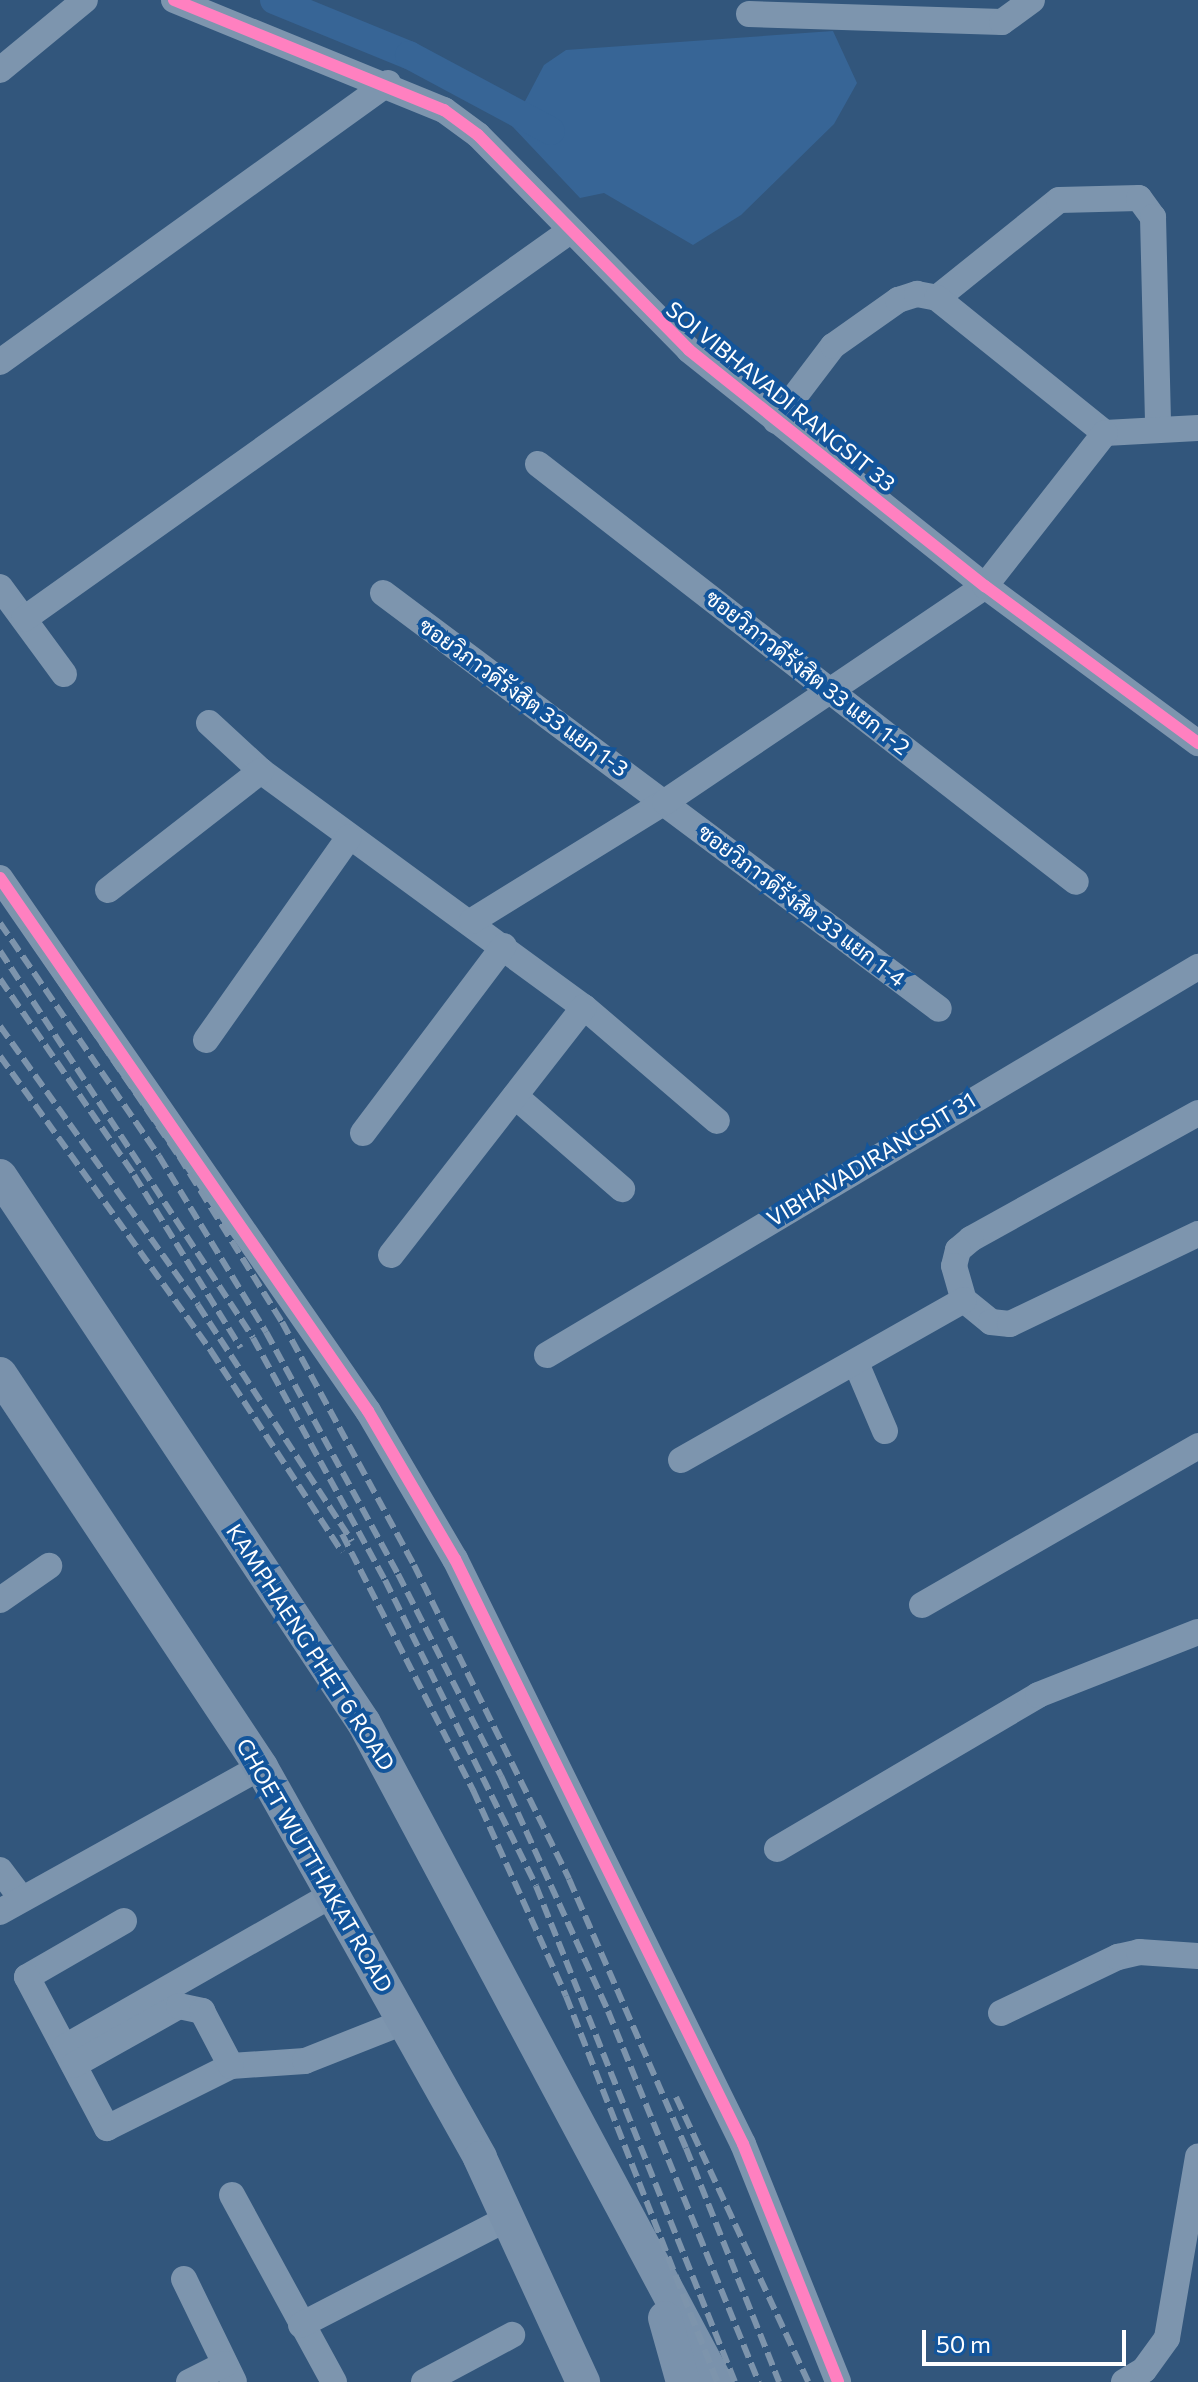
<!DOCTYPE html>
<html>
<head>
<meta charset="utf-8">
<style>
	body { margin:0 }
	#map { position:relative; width:1198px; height:2382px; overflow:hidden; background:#32567c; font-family:Commissioner,Sarabun,sans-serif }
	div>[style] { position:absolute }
	.water>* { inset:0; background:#376596 }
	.canal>* { height:28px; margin:-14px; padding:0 14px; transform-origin:14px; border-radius:14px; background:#376596 }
	.minor>* { height:26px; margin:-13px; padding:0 13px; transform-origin:13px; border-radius:13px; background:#7d95ae }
	.major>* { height:34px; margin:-17px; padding:0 17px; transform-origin:17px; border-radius:17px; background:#7a92ac }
	.rail>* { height:6px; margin-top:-3px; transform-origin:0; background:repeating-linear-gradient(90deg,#7d94ac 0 14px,transparent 0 20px) }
	.cycleway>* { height:12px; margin:-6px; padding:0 6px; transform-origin:6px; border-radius:6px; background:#ff80c0 }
	span { translate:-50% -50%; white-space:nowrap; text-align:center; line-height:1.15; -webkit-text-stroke:8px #13559b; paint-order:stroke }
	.street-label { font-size:22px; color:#fff }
	.scale { position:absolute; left:922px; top:2330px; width:204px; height:36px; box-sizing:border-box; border:4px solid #fff; border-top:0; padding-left:10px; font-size:24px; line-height:28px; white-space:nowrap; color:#fff; -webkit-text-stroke:6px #13559b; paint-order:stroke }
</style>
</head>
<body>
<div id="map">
	<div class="water">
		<i style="clip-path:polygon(833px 31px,857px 83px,834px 124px,741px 215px,693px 245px,604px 193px,580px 198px,512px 126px,544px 65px,566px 50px)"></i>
	</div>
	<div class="canal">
		<i style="left:274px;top:0;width:146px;rotate:22.2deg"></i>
		<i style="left:409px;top:55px;width:161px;rotate:28.2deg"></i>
	</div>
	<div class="minor">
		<i style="left:174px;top:0;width:292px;rotate:22.2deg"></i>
		<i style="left:444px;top:110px;width:42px;rotate:36.3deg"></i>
		<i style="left:478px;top:135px;width:301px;rotate:45.5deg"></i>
		<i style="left:689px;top:350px;width:379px;rotate:38.6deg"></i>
		<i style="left:985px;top:586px;width:265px;rotate:36.4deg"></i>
		<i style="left:749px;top:14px;width:253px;rotate:1.8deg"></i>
		<i style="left:1002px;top:22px;width:37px;rotate:-36deg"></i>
		<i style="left:0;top:70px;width:110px;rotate:-39.5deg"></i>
		<i style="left:937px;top:298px;width:156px;rotate:-38.8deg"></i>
		<i style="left:1059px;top:200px;width:80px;rotate:-1.4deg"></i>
		<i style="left:1139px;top:198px;width:24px;rotate:54deg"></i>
		<i style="left:1153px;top:217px;width:212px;rotate:88.6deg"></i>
		<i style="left:0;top:362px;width:478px;rotate:-35.7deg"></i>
		<i style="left:776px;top:421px;width:94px;rotate:-52.8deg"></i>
		<i style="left:833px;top:346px;width:80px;rotate:-35.3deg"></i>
		<i style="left:898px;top:300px;width:20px;rotate:-18deg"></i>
		<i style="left:917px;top:294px;width:20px;rotate:11deg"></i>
		<i style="left:937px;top:298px;width:216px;rotate:38.8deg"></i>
		<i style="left:1105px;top:433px;width:93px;rotate:-3.1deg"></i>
		<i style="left:538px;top:464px;width:681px;rotate:37.85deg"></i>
		<i style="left:0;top:587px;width:108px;rotate:53.7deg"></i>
		<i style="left:383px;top:593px;width:694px;rotate:36.8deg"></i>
		<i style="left:24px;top:619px;width:670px;rotate:-35.4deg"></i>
		<i style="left:209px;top:723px;width:71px;rotate:42.7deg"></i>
		<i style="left:261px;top:771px;width:400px;rotate:36.2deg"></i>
		<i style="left:584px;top:1007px;width:175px;rotate:40.6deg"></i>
		<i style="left:0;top:878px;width:648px;rotate:55.38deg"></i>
		<i style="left:368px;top:1411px;width:172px;rotate:59.6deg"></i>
		<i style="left:455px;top:1559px;width:652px;rotate:63.79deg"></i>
		<i style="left:743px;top:2144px;width:256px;rotate:68.2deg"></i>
		<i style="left:108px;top:890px;width:194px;rotate:-37.9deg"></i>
		<i style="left:472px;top:921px;width:227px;rotate:-31.7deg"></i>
		<i style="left:665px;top:802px;width:386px;rotate:-34deg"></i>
		<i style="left:985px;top:586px;width:194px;rotate:-51.9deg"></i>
		<i style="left:206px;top:1040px;width:248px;rotate:-54.8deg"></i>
		<i style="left:515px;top:1096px;width:142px;rotate:41deg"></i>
		<i style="left:1198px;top:1113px;width:260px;rotate:151deg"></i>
		<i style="left:971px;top:1239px;width:17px;rotate:140deg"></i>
		<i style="left:958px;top:1250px;width:16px;rotate:104deg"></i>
		<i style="left:954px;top:1266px;width:35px;rotate:74deg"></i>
		<i style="left:964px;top:1300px;width:35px;rotate:39deg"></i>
		<i style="left:991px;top:1322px;width:19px;rotate:6deg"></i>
		<i style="left:1010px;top:1324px;width:208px;rotate:-25.6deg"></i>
		<i style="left:363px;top:1133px;width:234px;rotate:-53deg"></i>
		<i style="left:391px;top:1255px;width:314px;rotate:-52.1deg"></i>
		<i style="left:547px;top:1355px;width:758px;rotate:-30.8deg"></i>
		<i style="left:856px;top:1363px;width:74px;rotate:66.9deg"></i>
		<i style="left:681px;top:1460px;width:325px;rotate:-29.5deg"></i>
		<i style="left:0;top:1600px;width:60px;rotate:-34.8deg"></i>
		<i style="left:922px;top:1605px;width:319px;rotate:-29.9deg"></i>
		<i style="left:777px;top:1849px;width:303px;rotate:-30.5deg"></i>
		<i style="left:1038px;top:1695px;width:172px;rotate:-21.5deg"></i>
		<i style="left:0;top:1870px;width:36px;rotate:53deg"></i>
		<i style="left:0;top:1912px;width:299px;rotate:-29.1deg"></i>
		<i style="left:124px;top:1921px;width:112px;rotate:150deg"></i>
		<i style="left:27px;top:1977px;width:171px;rotate:62.1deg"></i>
		<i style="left:107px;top:2128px;width:139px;rotate:-26.6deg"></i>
		<i style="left:231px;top:2066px;width:74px;rotate:-3.9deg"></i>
		<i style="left:305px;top:2061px;width:109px;rotate:-21.6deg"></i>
		<i style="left:1001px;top:2013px;width:130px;rotate:-25.6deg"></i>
		<i style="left:1118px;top:1957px;width:22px;rotate:-13deg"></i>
		<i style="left:1139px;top:1952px;width:59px;rotate:3.9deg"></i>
		<i style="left:65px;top:2047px;width:309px;rotate:-29.7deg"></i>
		<i style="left:74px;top:2065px;width:120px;rotate:-29.3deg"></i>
		<i style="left:179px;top:2006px;width:24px;rotate:12deg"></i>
		<i style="left:202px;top:2011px;width:62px;rotate:62.2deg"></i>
		<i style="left:232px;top:2195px;width:213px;rotate:61.4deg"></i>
		<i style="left:184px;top:2279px;width:114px;rotate:64.1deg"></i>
		<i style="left:301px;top:2325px;width:235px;rotate:-27.3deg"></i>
		<i style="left:189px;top:2382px;width:40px;rotate:-26.6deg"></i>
		<i style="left:424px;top:2382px;width:100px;rotate:-28.1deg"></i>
		<i style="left:1124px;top:2382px;width:23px;rotate:-31deg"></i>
		<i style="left:1144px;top:2370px;width:39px;rotate:-54deg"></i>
		<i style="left:1167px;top:2338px;width:184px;rotate:-80.3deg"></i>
	</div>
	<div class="major">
		<i style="left:0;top:1176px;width:657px;rotate:56.36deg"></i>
		<i style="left:364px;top:1723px;width:747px;rotate:61.89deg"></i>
		<i style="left:0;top:1374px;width:472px;rotate:56.4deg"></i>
		<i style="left:261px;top:1767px;width:448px;rotate:60.7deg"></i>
		<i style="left:480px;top:2158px;width:247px;rotate:65.3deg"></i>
		<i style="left:665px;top:2318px;width:66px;rotate:74.3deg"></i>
	</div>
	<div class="rail">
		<i style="left:0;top:894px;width:317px;rotate:55.7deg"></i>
		<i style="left:179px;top:1156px;width:195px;rotate:58.2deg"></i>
		<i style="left:282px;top:1322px;width:277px;rotate:61.5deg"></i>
		<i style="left:414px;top:1565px;width:350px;rotate:63.7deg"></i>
		<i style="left:569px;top:1879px;width:293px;rotate:66.5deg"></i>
		<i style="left:686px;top:2148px;width:252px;rotate:68.3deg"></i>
		<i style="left:0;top:923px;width:282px;rotate:55.7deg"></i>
		<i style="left:159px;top:1156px;width:206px;rotate:58.7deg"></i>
		<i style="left:266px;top:1332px;width:276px;rotate:61.4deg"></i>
		<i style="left:398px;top:1574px;width:227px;rotate:63deg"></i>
		<i style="left:501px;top:1776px;width:258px;rotate:65.5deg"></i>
		<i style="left:608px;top:2011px;width:401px;rotate:67.9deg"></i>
		<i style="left:0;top:951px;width:462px;rotate:56.8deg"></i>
		<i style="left:253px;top:1338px;width:276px;rotate:61.4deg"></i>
		<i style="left:385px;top:1580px;width:341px;rotate:63.7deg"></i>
		<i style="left:536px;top:1886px;width:534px;rotate:68.14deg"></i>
		<i style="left:0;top:979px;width:237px;rotate:55.6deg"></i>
		<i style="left:134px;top:1175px;width:203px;rotate:58.3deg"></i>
		<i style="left:0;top:1026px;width:342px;rotate:54.6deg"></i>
		<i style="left:198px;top:1305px;width:282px;rotate:56.9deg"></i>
		<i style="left:0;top:1056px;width:363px;rotate:54.4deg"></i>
		<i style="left:211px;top:1351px;width:240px;rotate:56.9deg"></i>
		<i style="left:342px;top:1534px;width:288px;rotate:62.9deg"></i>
		<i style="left:473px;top:1790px;width:226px;rotate:65.7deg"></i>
		<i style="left:566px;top:1996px;width:414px;rotate:68.6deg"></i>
		<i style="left:676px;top:2097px;width:314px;rotate:65.1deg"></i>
	</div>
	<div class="cycleway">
		<i style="left:174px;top:0;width:292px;rotate:22.2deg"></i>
		<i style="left:444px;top:110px;width:42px;rotate:36.3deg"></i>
		<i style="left:478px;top:135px;width:301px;rotate:45.5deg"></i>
		<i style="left:689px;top:350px;width:379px;rotate:38.6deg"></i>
		<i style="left:985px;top:586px;width:265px;rotate:36.4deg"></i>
		<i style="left:0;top:878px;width:648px;rotate:55.38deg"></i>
		<i style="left:368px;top:1411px;width:172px;rotate:59.6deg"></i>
		<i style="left:455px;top:1559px;width:652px;rotate:63.79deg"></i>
		<i style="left:743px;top:2144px;width:256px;rotate:68.2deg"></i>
	</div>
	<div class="street-label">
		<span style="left:781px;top:396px;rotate:39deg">SOI VIBHAVADI RANGSIT 33</span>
		<span style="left:808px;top:672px;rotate:38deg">ซอยวิภาวดีรังสิต 33 แยก 1-2</span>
		<span style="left:524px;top:697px;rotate:36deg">ซอยวิภาวดีรังสิต 33 แยก 1-3</span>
		<span style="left:802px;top:905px;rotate:37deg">ซอยวิภาวดีรังสิต 33 แยก 1-4</span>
		<span style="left:871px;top:1159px;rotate:-31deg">VIBHAVADIRANGSIT 31</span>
		<span style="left:311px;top:1647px;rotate:57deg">KAMPHAENG PHET 6 ROAD</span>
		<span style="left:315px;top:1865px;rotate:60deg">CHOET WUTTHAKAT ROAD</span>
	</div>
	<div class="scale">50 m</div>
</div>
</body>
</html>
